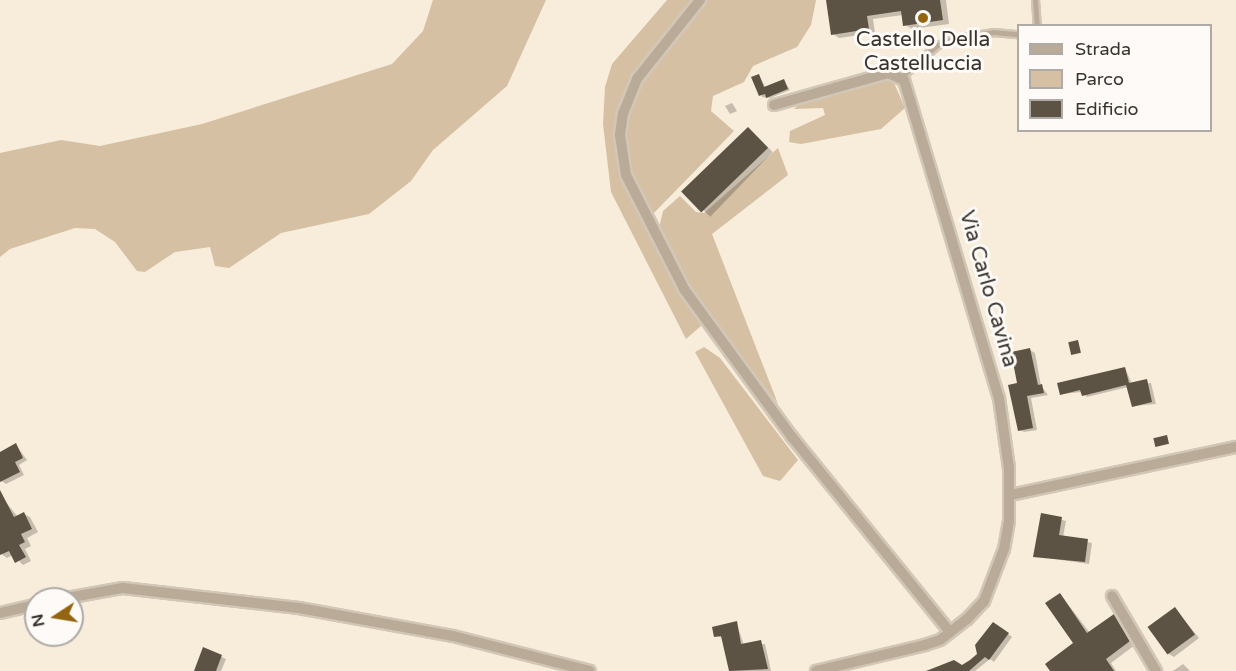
<!DOCTYPE html>
<html>
<head>
<meta charset="utf-8">
<style>
	body { margin:0 }
	#map { position:relative; width:1236px; height:671px; overflow:hidden; background:#f8ecda; font-family:"Varela Round",sans-serif }
	div>[style] { position:absolute }
	.green>* { inset:0; background:#d5c0a4 }
	.shadow>* { inset:0; background:#0003; transform-origin:0 0 }
	.building>* { inset:0; background:#5d5344; transform-origin:0 0 }
	.roads { filter:drop-shadow(2px 0 #d2c7b7) drop-shadow(-2px 0 #d2c7b7) drop-shadow(0 2px #d2c7b7) drop-shadow(0 -2px #d2c7b7) }
	.lane>* { height:5px; margin:-2.5px; padding:0 2.5px; transform-origin:2.5px; border-radius:2.5px; background:#b9ab97 }
	.street>* { height:10px; margin:-5px; padding:0 5px; transform-origin:5px; border-radius:5px; background:#b9ab97 }
	.dots>* { width:16px; height:16px; translate:-50% -50%; box-sizing:border-box; border:3px solid #fdfaf7; border-radius:50% }
	span { translate:-50% -50%; white-space:nowrap; text-align:center; line-height:1.15; -webkit-text-stroke:6px #fdfaf7; paint-order:stroke }
	.poi-label { font-size:21px; color:#38332c }
	.street-label { font-size:21px; color:#38332c }
	.legend { position:absolute; left:1017px; top:24px; width:195px; height:108px; box-sizing:border-box; background:#fdfaf7; border:2px solid #aeaaa6; margin:0; padding:8px 10px; list-style:none; font-size:18px; color:#38332c }
	.legend li { display:flex; align-items:center; gap:12px; height:30px }
	.legend b { width:30px; border:2px solid #aeaaa6 }
	.north { position:absolute; left:24px; top:587px; width:60px; height:60px; box-sizing:border-box; background:#fdfaf7; border:2px solid #aeaaa6; border-radius:50%; rotate:258deg; font-size:16px; font-weight:700; line-height:24px; text-align:center; color:#38332c }
	.north::after { content:''; display:block; margin:auto; width:21px; height:27px; background:#936511; clip-path:polygon(50% 0,100% 100%,50% 72%,0 100%) }
</style>
</head>
<body>
<div id="map">
	<div class="green">
		<i style="clip-path:polygon(433px 0,546px 0,507px 86px,433px 150px,411px 181px,369px 214px,281px 233px,229px 268px,215px 266px,210px 247px,175px 252px,145px 272px,137px 271px,115px 242px,95px 229px,75px 228px,10px 249px,0 257px,0 153px,61px 140px,100px 146px,202px 124px,392px 64px,423px 31px)"></i>
		<i style="clip-path:polygon(667px 0,816px 0,811px 25px,797px 47px,753px 66px,744px 82px,713px 96px,711px 111px,734px 131px,649px 218px,653px 239px,701px 326px,686px 339px,611px 192px,603px 124px,605px 87px,612px 64px)"></i>
		<i style="clip-path:polygon(886px 80px,894px 83px,905px 108px,881px 129px,801px 144px,789px 142px,790px 131px,825px 115px,823px 108px,794px 109px,800px 103px)"></i>
		<i style="clip-path:polygon(778px 148px,788px 175px,712px 234px,778px 404px,697px 302px,659px 228px,663px 211px,680px 196px,696px 212px,704px 213px)"></i>
		<i style="clip-path:polygon(704px 347px,720px 358px,798px 460px,780px 481px,763px 476px,695px 352px)"></i>
	</div>
	<div class="shadow">
		<i style="clip-path:polygon(828px 0,946px 0,949px 24px,912px 29px,905px 25px,903px 15px,873px 19px,875px 33px,839px 38px,833px 34px)"></i>
		<i style="clip-path:polygon(759px 76px,766px 88px,784px 80px,790px 90px,770px 98px,762px 97px)"></i>
		<i style="clip-path:polygon(732px 103px,737px 111px,730px 114px,725px 106px)"></i>
		<i style="left:749px;top:129px;width:33px;height:90px;rotate:44deg"></i>
		<i style="clip-path:polygon(1030px 350px,1035px 353px,1041px 386px,1048px 395px,1031px 398px,1037px 430px,1024px 432px,1020px 430px,1019px 384px)"></i>
		<i style="clip-path:polygon(1125px 368px,1132px 384px,1151px 383px,1156px 404px,1133px 406px,1128px 387px,1087px 397px,1082px 392px,1062px 394px)"></i>
		<i style="clip-path:polygon(16px 445px,27px 460px,19px 465px,24px 475px,6px 484px,0 480px,0 453px)"></i>
		<i style="clip-path:polygon(5px 501px,18px 517px,24px 514px,30px 517px,38px 532px,27px 538px,31px 546px,25px 549px,31px 561px,23px 565px,13px 555px,7px 558px,0 553px,0 503px)"></i>
		<i style="clip-path:polygon(1042px 514px,1066px 521px,1063px 537px,1092px 543px,1089px 564px,1034px 556px)"></i>
		<i style="clip-path:polygon(1060px 594px,1090px 633px,1114px 615px,1120px 619px,1135px 645px,1111px 663px,1116px 671px,1052px 671px,1075px 644px)"></i>
		<i style="clip-path:polygon(1175px 609px,1199px 638px,1174px 657px,1169px 654px)"></i>
		<i style="clip-path:polygon(737px 625px,744px 645px,765px 644px,771px 671px,730px 671px,723px 638px,716px 636px)"></i>
		<i style="clip-path:polygon(998px 626px,1012px 637px,994px 662px,990px 659px,975px 671px,932px 671px,962px 666px,979px 655px)"></i>
		<i style="clip-path:polygon(204px 649px,226px 659px,221px 671px,195px 671px)"></i>
		<i style="clip-path:polygon(1183px 664px,1190px 671px,1173px 671px)"></i>
	</div>
	<div class="building">
		<i style="clip-path:polygon(826px 0,940px 0,943px 20px,903px 26px,901px 11px,867px 16px,869px 29px,831px 35px)"></i>
		<i style="clip-path:polygon(759px 74px,764px 87px,784px 79px,788px 89px,766px 98px,765px 94px,759px 96px,751px 77px)"></i>
		<i style="left:748px;top:127px;width:29px;height:93px;rotate:46deg"></i>
		<i style="left:1078px;top:340px;width:13px;height:10px;rotate:77deg"></i>
		<i style="clip-path:polygon(1030px 348px,1038px 385px,1042px 384px,1044px 393px,1027px 396px,1033px 428px,1018px 431px,1008px 385px,1017px 383px,1011px 352px)"></i>
		<i style="clip-path:polygon(1125px 367px,1129px 383px,1147px 379px,1152px 402px,1132px 407px,1126px 385px,1082px 396px,1080px 390px,1060px 395px,1057px 383px)"></i>
		<i style="left:1167px;top:435px;width:9px;height:14px;rotate:77deg"></i>
		<i style="clip-path:polygon(16px 443px,23px 458px,15px 462px,20px 472px,0 482px,0 452px)"></i>
		<i style="clip-path:polygon(0 490px,14px 517px,24px 512px,32px 529px,21px 534px,25px 542px,19px 545px,26px 557px,15px 563px,9px 551px,0 555px)"></i>
		<i style="clip-path:polygon(1041px 513px,1062px 517px,1059px 535px,1088px 539px,1085px 562px,1033px 557px)"></i>
		<i style="clip-path:polygon(1060px 593px,1087px 633px,1114px 614px,1130px 641px,1106px 659px,1114px 671px,1050px 671px,1045px 664px,1073px 643px,1045px 603px)"></i>
		<i style="left:1175px;top:607px;width:34px;height:34px;rotate:54deg"></i>
		<i style="clip-path:polygon(737px 621px,741px 644px,761px 640px,768px 669px,729px 671px,721px 636px,714px 637px,712px 627px)"></i>
		<i style="clip-path:polygon(993px 622px,1009px 633px,989px 660px,985px 657px,969px 671px,926px 671px,954px 660px,962px 665px,970px 660px,977px 654px,975px 645px)"></i>
		<i style="clip-path:polygon(203px 647px,222px 655px,216px 671px,194px 671px)"></i>
	</div>
	<div class="roads">
		<div class="lane">
			<i style="left:1035px;top:0;width:26px;rotate:86deg"></i>
			<i style="left:901px;top:77px;width:48px;rotate:-41.6deg"></i>
			<i style="left:937px;top:45px;width:20px;rotate:-20deg"></i>
			<i style="left:956px;top:38px;width:37px;rotate:-9deg"></i>
			<i style="left:993px;top:32px;width:25px;rotate:5deg"></i>
		</div>
		<div class="street">
			<i style="left:700px;top:0;width:101px;rotate:128.6deg"></i>
			<i style="left:637px;top:79px;width:37px;rotate:112deg"></i>
			<i style="left:623px;top:113px;width:22px;rotate:98deg"></i>
			<i style="left:620px;top:135px;width:40px;rotate:81.5deg"></i>
			<i style="left:626px;top:175px;width:128px;rotate:63deg"></i>
			<i style="left:684px;top:289px;width:183px;rotate:53.9deg"></i>
			<i style="left:792px;top:437px;width:251px;rotate:51deg"></i>
			<i style="left:774px;top:105px;width:118px;rotate:-15.7deg"></i>
			<i style="left:888px;top:73px;width:17px;rotate:24deg"></i>
			<i style="left:904px;top:80px;width:332px;rotate:73.4deg"></i>
			<i style="left:999px;top:398px;width:71px;rotate:81.9deg"></i>
			<i style="left:1009px;top:468px;width:53px;rotate:90deg"></i>
			<i style="left:1009px;top:521px;width:28px;rotate:100deg"></i>
			<i style="left:1004px;top:549px;width:56px;rotate:111deg"></i>
			<i style="left:984px;top:601px;width:25px;rotate:133deg"></i>
			<i style="left:967px;top:619px;width:34px;rotate:142deg"></i>
			<i style="left:940px;top:640px;width:16px;rotate:162deg"></i>
			<i style="left:925px;top:645px;width:112px;rotate:166.6deg"></i>
			<i style="left:1010px;top:495px;width:231px;rotate:-12deg"></i>
			<i style="left:1112px;top:596px;width:87px;rotate:59.6deg"></i>
			<i style="left:61px;top:599px;width:63px;rotate:-10.1deg"></i>
			<i style="left:123px;top:588px;width:177px;rotate:6.5deg"></i>
			<i style="left:299px;top:608px;width:157px;rotate:10.3deg"></i>
			<i style="left:453px;top:636px;width:141px;rotate:14.3deg"></i>
			<i style="left:0;top:613px;width:37px;rotate:-13deg"></i>
		</div>
	</div>
	<div class="dots">
		<i style="left:923px;top:18px;background:#936511"></i>
	</div>
	<div class="poi-label">
		<span style="left:923px;top:52px">Castello Della<br>Castelluccia</span>
	</div>
	<div class="street-label">
		<span style="left:988px;top:289px;rotate:74deg">Via Carlo Cavina</span>
	</div>
	<ul class="legend">
	<li><b style="height:8px;background:#b9ab97"></b>Strada</li>
	<li><b style="height:16px;background:#d5c0a4"></b>Parco</li>
	<li><b style="height:16px;background:#5d5344"></b>Edificio</li>
	</ul>
	<div class="north">N</div>
</div>
</body>
</html>
